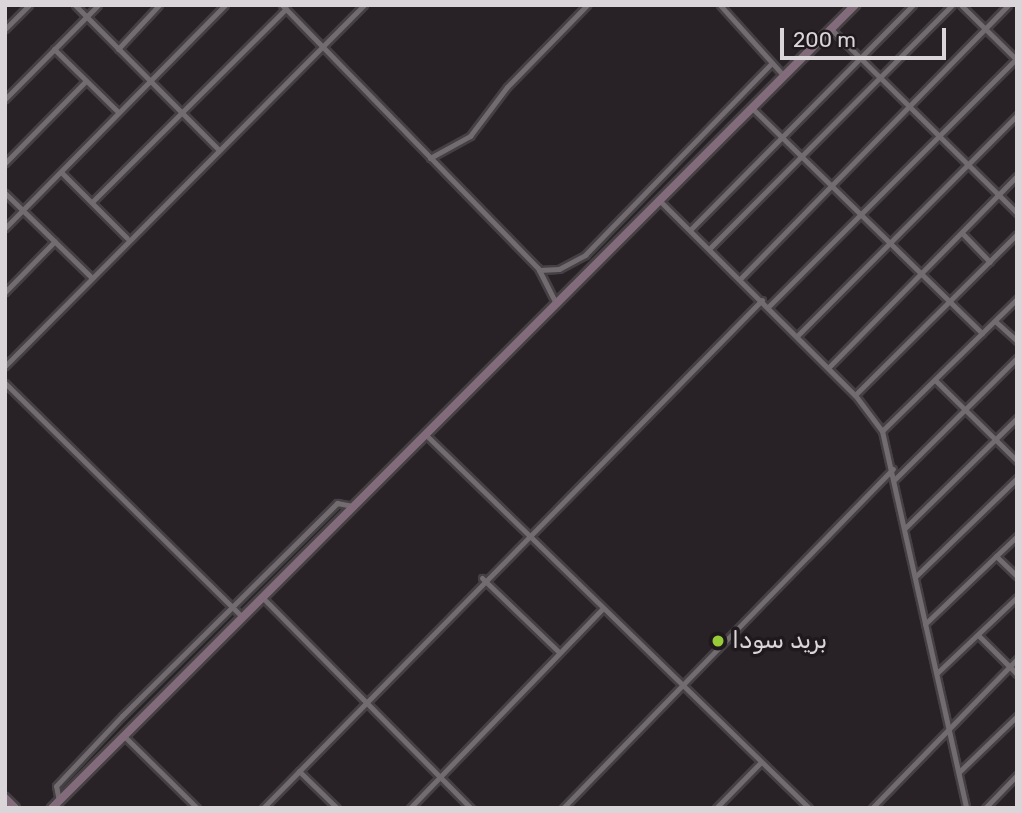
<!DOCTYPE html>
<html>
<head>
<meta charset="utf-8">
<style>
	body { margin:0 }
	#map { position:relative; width:1022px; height:813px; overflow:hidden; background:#282226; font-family:Rubik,"Noto Sans Arabic",sans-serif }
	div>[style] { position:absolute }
	.roads { filter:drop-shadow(2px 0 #454043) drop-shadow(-2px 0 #454043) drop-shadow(0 2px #454043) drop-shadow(0 -2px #454043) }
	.street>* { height:5px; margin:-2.5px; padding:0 2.5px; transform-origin:2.5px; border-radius:2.5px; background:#726b70 }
	.secondary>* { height:8px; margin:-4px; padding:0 4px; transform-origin:4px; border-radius:4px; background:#826c7c }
	.dots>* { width:19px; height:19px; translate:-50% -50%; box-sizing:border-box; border:4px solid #1f191d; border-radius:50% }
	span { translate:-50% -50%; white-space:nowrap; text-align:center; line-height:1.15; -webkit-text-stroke:7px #1f191d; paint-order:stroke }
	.poi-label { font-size:24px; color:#dad5d8 }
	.left { translate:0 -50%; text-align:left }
	.frame { position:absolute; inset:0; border:7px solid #dad5d8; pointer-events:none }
	.scale { position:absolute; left:780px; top:28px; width:166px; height:32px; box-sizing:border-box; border:4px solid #dad5d8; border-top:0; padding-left:9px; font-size:21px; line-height:24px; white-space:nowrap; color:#dad5d8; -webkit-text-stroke:5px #1f191d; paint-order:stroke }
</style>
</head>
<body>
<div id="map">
	<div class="roads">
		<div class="street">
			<i style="left:75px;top:5px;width:204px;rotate:45.2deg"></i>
			<i style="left:282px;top:5px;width:367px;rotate:45.8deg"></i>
			<i style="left:538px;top:268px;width:39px;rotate:63deg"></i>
			<i style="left:720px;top:5px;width:96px;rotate:48deg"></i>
			<i style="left:961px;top:5px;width:78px;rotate:44.5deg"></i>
			<i style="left:5px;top:29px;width:34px;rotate:-45deg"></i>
			<i style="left:831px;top:29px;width:262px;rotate:44.7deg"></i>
			<i style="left:54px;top:49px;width:90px;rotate:44.5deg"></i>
			<i style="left:118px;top:49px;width:60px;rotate:-47deg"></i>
			<i style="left:5px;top:99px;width:132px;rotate:-45.3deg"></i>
			<i style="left:752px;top:108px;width:322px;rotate:44.4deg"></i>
			<i style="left:430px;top:158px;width:46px;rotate:-28.8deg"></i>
			<i style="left:470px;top:136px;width:61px;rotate:-52.9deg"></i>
			<i style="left:507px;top:87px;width:115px;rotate:-45.7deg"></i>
			<i style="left:5px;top:163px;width:115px;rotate:-45.4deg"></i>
			<i style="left:61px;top:172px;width:93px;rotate:45deg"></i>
			<i style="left:5px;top:193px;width:119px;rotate:44.3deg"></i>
			<i style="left:660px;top:201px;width:275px;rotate:44.9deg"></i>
			<i style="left:855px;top:395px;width:45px;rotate:53.1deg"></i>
			<i style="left:882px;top:431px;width:386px;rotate:77.4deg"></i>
			<i style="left:92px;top:202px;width:274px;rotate:-44.9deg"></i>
			<i style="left:5px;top:228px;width:313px;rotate:-45.4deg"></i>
			<i style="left:690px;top:230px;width:317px;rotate:-45.3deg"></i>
			<i style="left:962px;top:233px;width:40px;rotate:46deg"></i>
			<i style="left:709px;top:249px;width:344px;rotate:-45.1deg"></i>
			<i style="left:539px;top:270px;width:20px;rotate:-3deg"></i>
			<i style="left:559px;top:269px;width:30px;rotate:-28deg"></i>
			<i style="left:585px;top:255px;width:268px;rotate:-45.8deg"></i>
			<i style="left:740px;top:279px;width:383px;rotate:-45.6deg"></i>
			<i style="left:5px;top:292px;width:71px;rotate:-45.6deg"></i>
			<i style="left:768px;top:307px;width:352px;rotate:-45deg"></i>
			<i style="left:995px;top:321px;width:30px;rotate:42deg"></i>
			<i style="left:797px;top:336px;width:312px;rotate:-45.1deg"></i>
			<i style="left:5px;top:366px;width:509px;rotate:-45.16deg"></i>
			<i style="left:828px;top:368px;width:269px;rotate:-45.5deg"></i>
			<i style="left:935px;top:380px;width:115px;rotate:44.6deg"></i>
			<i style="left:5px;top:383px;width:334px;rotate:44.6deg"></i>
			<i style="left:855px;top:395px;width:228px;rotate:-44.8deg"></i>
			<i style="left:882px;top:431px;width:189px;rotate:-44.4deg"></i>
			<i style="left:425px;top:434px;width:536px;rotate:44.24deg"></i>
			<i style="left:895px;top:479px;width:172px;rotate:-44.8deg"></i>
			<i style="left:905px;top:528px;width:157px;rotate:-44.5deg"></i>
			<i style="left:996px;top:556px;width:29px;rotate:44deg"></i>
			<i style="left:916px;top:576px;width:141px;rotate:-44.1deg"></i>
			<i style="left:482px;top:578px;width:107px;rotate:43.9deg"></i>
			<i style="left:263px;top:598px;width:296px;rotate:45.3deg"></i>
			<i style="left:925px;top:624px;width:127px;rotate:-43.7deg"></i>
			<i style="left:978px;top:635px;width:55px;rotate:45deg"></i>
			<i style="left:937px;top:673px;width:110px;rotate:-43.5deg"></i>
			<i style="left:124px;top:736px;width:103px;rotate:44.6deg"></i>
			<i style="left:299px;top:771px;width:53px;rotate:44.2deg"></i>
			<i style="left:959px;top:772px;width:81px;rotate:-44deg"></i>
			<i style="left:59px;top:801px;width:15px;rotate:-101deg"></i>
			<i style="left:56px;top:786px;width:96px;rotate:-46.7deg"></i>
			<i style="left:122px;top:716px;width:303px;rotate:-44.7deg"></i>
			<i style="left:337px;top:503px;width:16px;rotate:11deg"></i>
			<i style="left:263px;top:808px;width:712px;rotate:-45.51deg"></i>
			<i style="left:410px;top:808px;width:277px;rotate:-46deg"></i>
			<i style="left:563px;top:808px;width:473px;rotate:-45.8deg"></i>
			<i style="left:716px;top:808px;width:64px;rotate:-45.6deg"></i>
			<i style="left:872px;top:808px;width:208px;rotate:-45.8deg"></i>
			<i style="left:985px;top:808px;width:46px;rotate:-45.9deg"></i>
		</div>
		<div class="secondary">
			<i style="left:5px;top:798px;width:14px;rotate:45deg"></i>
			<i style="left:52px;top:808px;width:1136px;rotate:-45deg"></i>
		</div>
	</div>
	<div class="dots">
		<i style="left:718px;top:641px;background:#97cc38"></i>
	</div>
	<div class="poi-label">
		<span class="left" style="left:732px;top:641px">بريد سودا</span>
	</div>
	<div class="frame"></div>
	<div class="scale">200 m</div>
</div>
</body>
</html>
